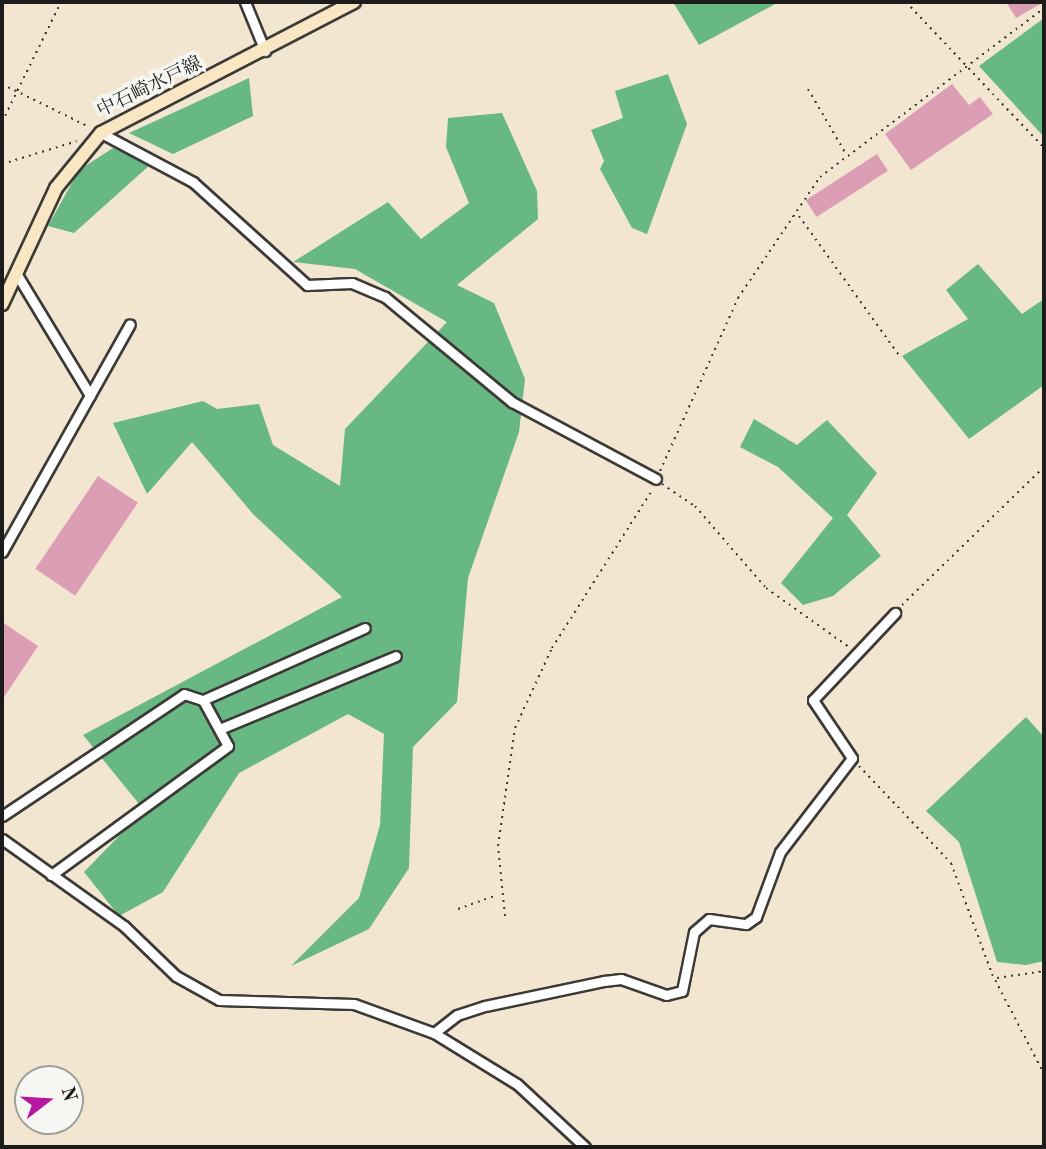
<!DOCTYPE html>
<html>
<head>
<meta charset="utf-8">
<style>
	body { margin:0 }
	#map { position:relative; width:1046px; height:1149px; overflow:hidden; background:#f2e6d0; font-family:"Old Standard TT","Noto Serif JP",serif }
	div>[style] { position:absolute }
	.forest>* { inset:0; background:#67b883 }
	.building>* { inset:0; background:#db9eb5; transform-origin:0 0 }
	.path>* { height:2px; margin-top:-1px; transform-origin:0; background:repeating-linear-gradient(90deg,#3c3a37 0 2px,transparent 0 7px) }
	.roads { filter:drop-shadow(2px 0 #3c3a37) drop-shadow(-2px 0 #3c3a37) drop-shadow(0 2px #3c3a37) drop-shadow(0 -2px #3c3a37) }
	.street>* { height:9px; margin:-4.5px; padding:0 4.5px; transform-origin:4.5px; border-radius:4.5px; background:#fff }
	.secondary>* { height:12px; margin:-6px; padding:0 6px; transform-origin:6px; border-radius:6px; background:#f9e7c3 }
	span { translate:-50% -50%; white-space:nowrap; text-align:center; line-height:1.15; -webkit-text-stroke:7px #f6f6f2; paint-order:stroke }
	.street-label { font-size:19px; color:#1c1c1c }
	.frame { position:absolute; inset:0; border:4px solid #1c1c1c; pointer-events:none }
	.north { position:absolute; left:14px; top:1065px; width:70px; height:70px; box-sizing:border-box; background:#f6f6f2; border:2px solid #9f9f9c; border-radius:50%; rotate:73deg; font-size:19px; font-weight:700; line-height:28px; text-align:center; color:#1c1c1c }
	.north::after { content:''; display:block; margin:auto; width:24px; height:32px; background:#b5179e; clip-path:polygon(50% 0,100% 100%,50% 72%,0 100%) }
</style>
</head>
<body>
<div id="map">
	<div class="forest">
		<i style="clip-path:polygon(673px 2px,779px 2px,699px 45px)"></i>
		<i style="clip-path:polygon(1044px 18px,1044px 137px,979px 66px)"></i>
		<i style="clip-path:polygon(668px 74px,687px 124px,647px 234px,632px 228px,600px 169px,604px 161px,591px 130px,623px 118px,615px 91px)"></i>
		<i style="clip-path:polygon(249px 78px,253px 116px,173px 154px,129px 133px)"></i>
		<i style="clip-path:polygon(502px 113px,537px 191px,538px 219px,457px 285px,494px 303px,525px 379px,519px 432px,468px 578px,457px 702px,413px 747px,409px 868px,369px 929px,291px 966px,359px 898px,380px 825px,384px 734px,348px 714px,239px 773px,163px 892px,119px 916px,84px 872px,144px 810px,83px 735px,342px 597px,253px 514px,192px 442px,147px 494px,113px 423px,203px 401px,217px 409px,259px 404px,273px 445px,340px 486px,345px 429px,447px 322px,355px 269px,293px 262px,388px 202px,421px 239px,469px 203px,446px 147px,448px 118px)"></i>
		<i style="clip-path:polygon(113px 148px,151px 164px,74px 233px,48px 226px,79px 170px)"></i>
		<i style="clip-path:polygon(978px 264px,1022px 314px,1044px 299px,1044px 385px,969px 439px,902px 356px,968px 319px,946px 290px)"></i>
		<i style="clip-path:polygon(754px 419px,797px 445px,827px 420px,877px 473px,847px 515px,881px 556px,833px 596px,803px 605px,781px 583px,833px 518px,778px 467px,740px 447px)"></i>
		<i style="clip-path:polygon(1026px 717px,1044px 737px,1044px 961px,1026px 965px,997px 962px,959px 842px,926px 811px)"></i>
	</div>
	<div class="building">
		<i style="clip-path:polygon(1006px 2px,1044px 2px,1016px 18px)"></i>
		<i style="clip-path:polygon(952px 84px,969px 105px,980px 97px,993px 114px,911px 170px,885px 134px)"></i>
		<i style="left:877px;top:154px;width:20px;height:85px;rotate:57deg"></i>
		<i style="left:98px;top:476px;width:48px;height:112px;rotate:34deg"></i>
		<i style="clip-path:polygon(2px 622px,38px 646px,2px 700px)"></i>
	</div>
	<div class="path">
		<i style="left:906px;top:2px;width:201px;rotate:46.6deg"></i>
		<i style="left:2px;top:84px;width:97px;rotate:26.3deg"></i>
		<i style="left:808px;top:89px;width:75px;rotate:59.7deg"></i>
		<i style="left:2px;top:122px;width:134px;rotate:-63.8deg"></i>
		<i style="left:2px;top:164px;width:78px;rotate:-17deg"></i>
		<i style="left:799px;top:216px;width:170px;rotate:54.3deg"></i>
		<i style="left:660px;top:471px;width:190px;rotate:-65.7deg"></i>
		<i style="left:738px;top:298px;width:146px;rotate:-55.9deg"></i>
		<i style="left:820px;top:177px;width:281px;rotate:-37deg"></i>
		<i style="left:662px;top:484px;width:40px;rotate:34deg"></i>
		<i style="left:695px;top:506px;width:108px;rotate:49.1deg"></i>
		<i style="left:766px;top:588px;width:102px;rotate:35.4deg"></i>
		<i style="left:902px;top:605px;width:198px;rotate:-44.2deg"></i>
		<i style="left:859px;top:766px;width:134px;rotate:46.5deg"></i>
		<i style="left:951px;top:863px;width:118px;rotate:69.7deg"></i>
		<i style="left:992px;top:974px;width:113px;rotate:62.5deg"></i>
		<i style="left:1044px;top:891px;width:59px;rotate:90deg"></i>
		<i style="left:458px;top:909px;width:41px;rotate:-19.7deg"></i>
		<i style="left:505px;top:916px;width:70px;rotate:-95.7deg"></i>
		<i style="left:498px;top:846px;width:119px;rotate:-81.8deg"></i>
		<i style="left:515px;top:728px;width:88px;rotate:-65.2deg"></i>
		<i style="left:552px;top:648px;width:188px;rotate:-57.6deg"></i>
		<i style="left:997px;top:978px;width:48px;rotate:-8.5deg"></i>
	</div>
	<div class="roads">
		<div class="street">
			<i style="left:245px;top:2px;width:53px;rotate:67.8deg"></i>
			<i style="left:101px;top:133px;width:104px;rotate:28deg"></i>
			<i style="left:193px;top:182px;width:154px;rotate:42.1deg"></i>
			<i style="left:307px;top:285px;width:45px;rotate:-2.5deg"></i>
			<i style="left:352px;top:283px;width:36px;rotate:23deg"></i>
			<i style="left:385px;top:297px;width:165px;rotate:39.6deg"></i>
			<i style="left:512px;top:402px;width:163px;rotate:28.1deg"></i>
			<i style="left:16px;top:273px;width:143px;rotate:58.8deg"></i>
			<i style="left:2px;top:552px;width:261px;rotate:-60.7deg"></i>
			<i style="left:203px;top:700px;width:177px;rotate:-24deg"></i>
			<i style="left:222px;top:728px;width:188px;rotate:-22.5deg"></i>
			<i style="left:2px;top:816px;width:219px;rotate:-33.8deg"></i>
			<i style="left:184px;top:694px;width:20px;rotate:18deg"></i>
			<i style="left:203px;top:700px;width:52px;rotate:61.5deg"></i>
			<i style="left:228px;top:746px;width:219px;rotate:143.9deg"></i>
			<i style="left:2px;top:839px;width:150px;rotate:35.5deg"></i>
			<i style="left:124px;top:926px;width:72px;rotate:43.9deg"></i>
			<i style="left:176px;top:976px;width:49px;rotate:29.2deg"></i>
			<i style="left:219px;top:1000px;width:135px;rotate:1.7deg"></i>
			<i style="left:354px;top:1004px;width:85px;rotate:19.9deg"></i>
			<i style="left:434px;top:1033px;width:97px;rotate:31.6deg"></i>
			<i style="left:517px;top:1084px;width:93px;rotate:42.8deg"></i>
			<i style="left:434px;top:1033px;width:29px;rotate:-38deg"></i>
			<i style="left:457px;top:1015px;width:29px;rotate:-18deg"></i>
			<i style="left:485px;top:1006px;width:122px;rotate:-11.9deg"></i>
			<i style="left:604px;top:981px;width:17px;rotate:-7deg"></i>
			<i style="left:621px;top:979px;width:48px;rotate:19.6deg"></i>
			<i style="left:666px;top:995px;width:16px;rotate:-14deg"></i>
			<i style="left:682px;top:991px;width:60px;rotate:-78.5deg"></i>
			<i style="left:694px;top:932px;width:20px;rotate:-41deg"></i>
			<i style="left:709px;top:919px;width:37px;rotate:8deg"></i>
			<i style="left:746px;top:924px;width:12px;rotate:-35deg"></i>
			<i style="left:756px;top:917px;width:69px;rotate:-69.7deg"></i>
			<i style="left:780px;top:852px;width:118px;rotate:-52.5deg"></i>
			<i style="left:852px;top:758px;width:70px;rotate:-123.9deg"></i>
			<i style="left:813px;top:700px;width:120px;rotate:-46.7deg"></i>
		</div>
		<div class="secondary">
			<i style="left:2px;top:304px;width:128px;rotate:-65deg"></i>
			<i style="left:56px;top:188px;width:71px;rotate:-50.7deg"></i>
			<i style="left:101px;top:133px;width:285px;rotate:-27.4deg"></i>
		</div>
	</div>
	<div class="street-label">
		<span style="left:150px;top:88px;rotate:-26deg">中石崎水戸線</span>
	</div>
	<div class="frame"></div>
	<div class="north">N</div>
</div>
</body>
</html>
